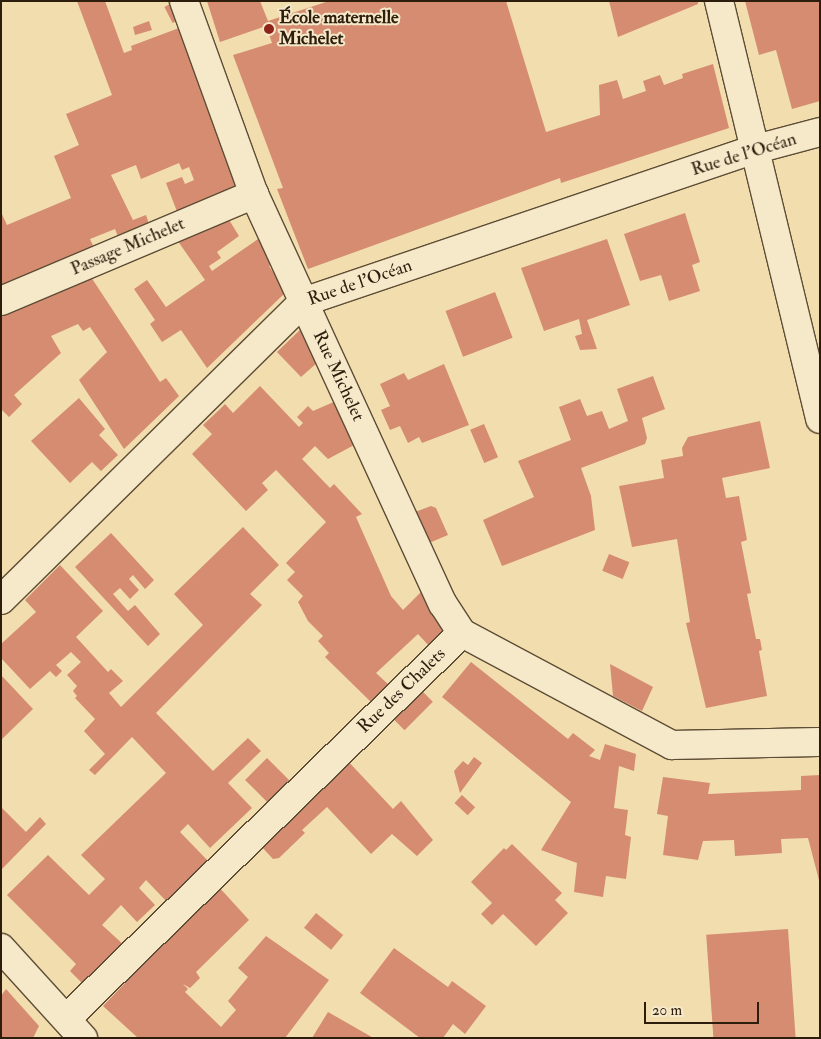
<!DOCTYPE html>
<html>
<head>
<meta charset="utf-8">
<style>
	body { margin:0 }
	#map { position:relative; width:821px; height:1039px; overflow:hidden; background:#f1ddad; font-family:"IM FELL Double Pica",serif }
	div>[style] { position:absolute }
	.building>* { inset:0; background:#d58c71; transform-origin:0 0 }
	.roads { filter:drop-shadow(1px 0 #5e4d35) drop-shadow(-1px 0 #5e4d35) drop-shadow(0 1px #5e4d35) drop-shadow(0 -1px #5e4d35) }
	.minor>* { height:28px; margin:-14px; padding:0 14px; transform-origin:14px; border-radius:14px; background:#f6e9ca }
	.dots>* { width:14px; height:14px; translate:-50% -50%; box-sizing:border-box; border:2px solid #f6e9ca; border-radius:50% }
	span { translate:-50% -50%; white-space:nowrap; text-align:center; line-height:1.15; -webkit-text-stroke:4px #f6e9ca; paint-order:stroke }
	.poi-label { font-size:18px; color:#2d1d0d; font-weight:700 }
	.left { translate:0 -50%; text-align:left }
	.street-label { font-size:18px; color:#2d1d0d }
	.frame { position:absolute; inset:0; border:2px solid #2d1d0d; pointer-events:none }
	.scale { position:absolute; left:644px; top:1002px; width:115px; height:22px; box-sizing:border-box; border:2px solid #2d1d0d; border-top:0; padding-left:6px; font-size:15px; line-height:18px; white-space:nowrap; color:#2d1d0d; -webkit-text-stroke:4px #f6e9ca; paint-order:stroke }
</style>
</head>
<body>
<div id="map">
	<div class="building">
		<i style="clip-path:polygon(77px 1px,105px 1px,124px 53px,132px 50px,131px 46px,187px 25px,241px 187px,178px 214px,166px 183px,182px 177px,185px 184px,194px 180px,189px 167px,182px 170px,179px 163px,141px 179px,136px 165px,111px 175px,133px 220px,146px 215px,150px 227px,119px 239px,115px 229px,90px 239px,95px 250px,1px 290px,1px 212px,7px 225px,71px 198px,54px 156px,79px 145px,66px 114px,112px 95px)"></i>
		<i style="left:176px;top:1px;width:18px;height:13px;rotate:63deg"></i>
		<i style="clip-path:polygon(207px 1px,260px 1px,268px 21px,329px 1px,506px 1px,546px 132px,600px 115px,599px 85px,617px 80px,623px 99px,646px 91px,643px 81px,660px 75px,664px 85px,683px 78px,682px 74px,713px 64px,729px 128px,561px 183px,560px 178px,308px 269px,277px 189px,283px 188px,233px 55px,272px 43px,266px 26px,220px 42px)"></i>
		<i style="clip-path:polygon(609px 1px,698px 1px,698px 4px,618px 37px)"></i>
		<i style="clip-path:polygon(745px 1px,820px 1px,820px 101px,792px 109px,776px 50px,759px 55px)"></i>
		<i style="clip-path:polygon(149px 21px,152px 30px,135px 35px,133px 27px)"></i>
		<i style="clip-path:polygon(685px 213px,700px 262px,692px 265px,700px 291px,669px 301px,661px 275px,640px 281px,624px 234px)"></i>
		<i style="clip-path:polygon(226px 215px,239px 236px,217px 252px,221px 258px,209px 266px,212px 271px,258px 239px,276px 263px,269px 266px,286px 292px,207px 368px,181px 330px,162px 342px,150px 324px,155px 320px,134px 289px,147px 280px,166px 307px,205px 280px,175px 237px)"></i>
		<i style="clip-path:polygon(607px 239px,630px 305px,587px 320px,597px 349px,580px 350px,575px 336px,582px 334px,579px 319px,544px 331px,521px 268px)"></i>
		<i style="clip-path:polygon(89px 274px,160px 382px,166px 378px,179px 396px,124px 449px,79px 380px,107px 352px,90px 327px,83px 331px,78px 324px,51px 336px,61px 353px,14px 395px,22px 404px,9px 417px,1px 409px,1px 312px)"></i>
		<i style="left:495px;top:292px;width:49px;height:53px;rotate:69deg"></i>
		<i style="clip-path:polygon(302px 328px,318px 362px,301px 377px,277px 352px)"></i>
		<i style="clip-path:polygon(444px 364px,469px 425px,422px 443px,419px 437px,408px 443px,400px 426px,390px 430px,381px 410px,390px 406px,380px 384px,404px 373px,408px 380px)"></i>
		<i style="clip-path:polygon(653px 376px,665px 409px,642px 418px,647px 438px,645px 444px,581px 468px,591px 496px,595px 530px,502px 566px,483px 520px,534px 497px,518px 461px,571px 440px,559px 407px,580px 399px,587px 416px,602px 411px,609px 429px,628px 421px,617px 389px)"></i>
		<i style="clip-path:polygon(260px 386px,299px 427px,303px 423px,297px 417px,308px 406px,313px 411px,336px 401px,356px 444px,328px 459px,315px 446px,302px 459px,330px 488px,334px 484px,362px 514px,356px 517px,391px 596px,403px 610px,423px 590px,443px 632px,429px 646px,418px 634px,376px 673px,389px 685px,372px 703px,325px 657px,329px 653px,318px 641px,323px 636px,308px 621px,298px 602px,303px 596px,287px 580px,295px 572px,286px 563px,326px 522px,276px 470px,262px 483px,268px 490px,246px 511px,192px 454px,212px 434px,203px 425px,219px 410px,225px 404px,233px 413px)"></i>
		<i style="clip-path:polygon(79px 398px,105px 429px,99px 435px,118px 455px,101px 471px,92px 462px,70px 483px,31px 441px)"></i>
		<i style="clip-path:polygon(760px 421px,770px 468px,722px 478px,726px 498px,739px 496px,747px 540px,741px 542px,751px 593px,747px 594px,756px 639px,760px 639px,762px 650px,759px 651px,767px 696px,706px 708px,686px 623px,690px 622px,677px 539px,632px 547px,619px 486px,664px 478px,661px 460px,683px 456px,682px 448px,688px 437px)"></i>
		<i style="left:484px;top:424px;width:36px;height:15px;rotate:67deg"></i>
		<i style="clip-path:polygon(431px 506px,436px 508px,448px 535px,429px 543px,415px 512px)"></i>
		<i style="clip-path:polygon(243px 527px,279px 565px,250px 594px,262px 605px,156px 713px,213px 771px,248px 738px,261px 751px,228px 783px,252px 808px,210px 848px,188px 824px,180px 832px,210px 863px,169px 904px,146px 880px,139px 888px,155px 905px,137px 922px,121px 905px,102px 925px,125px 946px,85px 986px,70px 971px,76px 964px,7px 895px,48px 855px,89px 895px,105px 879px,81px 855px,166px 773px,132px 737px,95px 775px,89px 770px,105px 754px,84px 731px,95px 719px,75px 698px,77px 696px,73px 691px,77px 686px,67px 675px,81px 662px,71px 652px,56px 665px,62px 671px,56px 677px,50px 671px,30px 689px,1px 658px,1px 644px,36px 612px,25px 600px,60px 565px,103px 611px,76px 637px,108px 672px,111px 669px,123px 681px,109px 693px,121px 707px,203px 625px,174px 594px)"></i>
		<i style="clip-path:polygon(111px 533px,154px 580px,145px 589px,133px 575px,129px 579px,139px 590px,130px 599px,120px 588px,113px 594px,128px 611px,135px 605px,160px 634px,148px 646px,75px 567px)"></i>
		<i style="left:609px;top:554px;width:22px;height:18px;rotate:22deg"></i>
		<i style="clip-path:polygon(471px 662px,568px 739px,573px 733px,595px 750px,589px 756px,600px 760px,605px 744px,636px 754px,634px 771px,619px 766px,614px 808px,628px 810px,625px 835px,631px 837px,626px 879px,606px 876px,603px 897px,574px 892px,577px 863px,541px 850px,571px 802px,442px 697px)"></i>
		<i style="clip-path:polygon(610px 664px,653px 687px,642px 711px,613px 696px)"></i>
		<i style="clip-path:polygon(1px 675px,33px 709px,1px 740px)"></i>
		<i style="left:418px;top:687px;width:21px;height:40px;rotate:45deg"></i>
		<i style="clip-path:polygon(474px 757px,482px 763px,460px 793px,454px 771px,463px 761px,468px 765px)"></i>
		<i style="left:267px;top:758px;width:34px;height:31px;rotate:45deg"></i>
		<i style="clip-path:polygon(345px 758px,393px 809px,401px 801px,433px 840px,417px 856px,392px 834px,371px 854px,327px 807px,302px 830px,305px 833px,279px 858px,273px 859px,260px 845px)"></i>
		<i style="clip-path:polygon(820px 775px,820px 884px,808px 838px,781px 839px,782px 853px,735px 856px,734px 840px,703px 841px,698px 860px,663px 855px,668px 816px,657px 814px,663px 777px,710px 783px,708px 794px,801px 790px,801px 776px)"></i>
		<i style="left:462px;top:795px;width:18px;height:11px;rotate:43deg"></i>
		<i style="clip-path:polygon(1px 807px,26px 832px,40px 817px,46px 824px,1px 870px)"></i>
		<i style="clip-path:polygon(512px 844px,562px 893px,555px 900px,568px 913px,536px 946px,503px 914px,492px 925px,481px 914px,492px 903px,471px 882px,504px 848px,506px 850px)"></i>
		<i style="clip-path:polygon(218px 886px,249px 920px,196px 972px,200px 978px,190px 988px,183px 984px,188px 989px,185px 992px,221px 1027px,236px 1010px,228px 1001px,248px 977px,238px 968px,266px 936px,329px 980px,285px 1038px,138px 1038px,103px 1006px)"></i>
		<i style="left:316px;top:913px;width:35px;height:19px;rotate:39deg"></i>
		<i style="left:788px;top:929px;width:109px;height:82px;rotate:86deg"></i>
		<i style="clip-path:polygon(394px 948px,448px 987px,452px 981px,486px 1006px,465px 1034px,453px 1024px,443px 1038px,420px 1038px,360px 993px)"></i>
		<i style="clip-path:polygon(6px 989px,39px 1026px,33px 1038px,1px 1038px,1px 996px)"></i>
		<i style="clip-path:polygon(328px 1012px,370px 1036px,373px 1038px,312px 1038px)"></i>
	</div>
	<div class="roads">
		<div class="minor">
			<i style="left:184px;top:1px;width:205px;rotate:70.1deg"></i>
			<i style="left:254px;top:194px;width:451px;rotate:65.3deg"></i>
			<i style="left:443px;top:604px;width:35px;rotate:57deg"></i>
			<i style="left:462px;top:633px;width:238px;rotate:28.1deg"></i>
			<i style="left:672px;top:745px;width:148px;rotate:-1.2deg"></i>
			<i style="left:719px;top:1px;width:430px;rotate:76.4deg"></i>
			<i style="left:1px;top:301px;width:275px;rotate:-22.9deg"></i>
			<i style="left:1px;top:600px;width:424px;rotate:-44.6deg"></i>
			<i style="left:303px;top:302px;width:478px;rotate:-18.7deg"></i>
			<i style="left:756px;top:149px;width:66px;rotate:-14.9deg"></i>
			<i style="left:1px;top:948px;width:122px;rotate:47.7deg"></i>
			<i style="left:66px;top:1019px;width:553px;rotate:-44.27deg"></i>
		</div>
	</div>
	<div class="dots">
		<i style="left:269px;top:29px;background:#8f2418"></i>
	</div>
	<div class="poi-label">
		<span class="left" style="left:279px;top:29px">École maternelle<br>Michelet</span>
	</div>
	<div class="street-label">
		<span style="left:744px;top:155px;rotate:-17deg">Rue de l'Océan</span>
		<span style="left:128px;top:247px;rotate:-23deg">Passage Michelet</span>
		<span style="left:360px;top:283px;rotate:-19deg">Rue de l'Océan</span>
		<span style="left:338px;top:376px;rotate:65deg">Rue Michelet</span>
		<span style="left:402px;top:691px;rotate:-44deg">Rue des Chalets</span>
	</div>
	<div class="frame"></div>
	<div class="scale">20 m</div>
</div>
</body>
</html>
